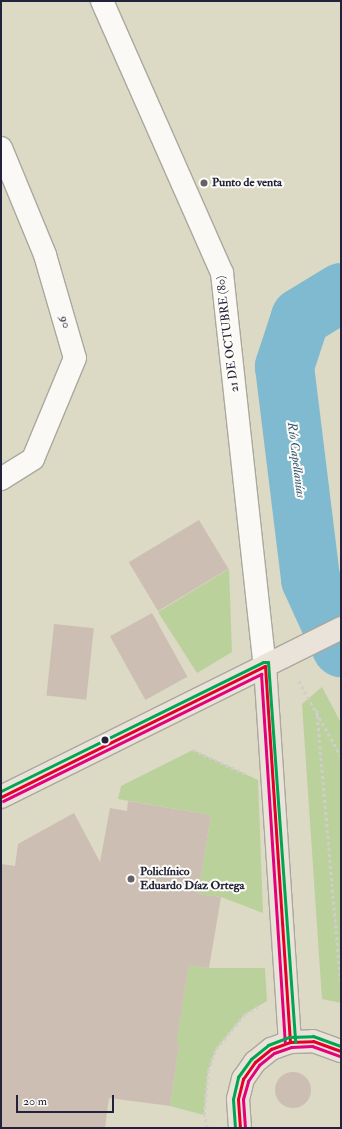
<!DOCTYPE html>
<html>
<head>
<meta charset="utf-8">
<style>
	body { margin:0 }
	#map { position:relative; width:342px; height:1129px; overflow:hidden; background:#dcd9c5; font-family:"IM FELL Double Pica",serif }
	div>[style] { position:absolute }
	.green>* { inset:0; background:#bad19b }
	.river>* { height:59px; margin:-29.5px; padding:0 29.5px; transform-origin:29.5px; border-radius:29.5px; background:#80bad0 }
	.building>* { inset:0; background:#cdbeb4; transform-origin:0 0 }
	.round { border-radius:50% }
	.path>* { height:2.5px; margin-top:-1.25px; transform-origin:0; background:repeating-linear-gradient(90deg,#cfceca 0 3px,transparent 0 6px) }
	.roads { filter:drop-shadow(1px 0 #aaa89e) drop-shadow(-1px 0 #aaa89e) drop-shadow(0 1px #aaa89e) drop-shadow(0 -1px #aaa89e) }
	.minor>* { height:22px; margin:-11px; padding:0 11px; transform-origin:11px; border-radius:11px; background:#faf9f6 }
	.major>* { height:22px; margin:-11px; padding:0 11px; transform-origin:11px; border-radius:11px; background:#eae3d9 }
	.bus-1>* { height:3px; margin:-1.5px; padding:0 1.5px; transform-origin:1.5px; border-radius:1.5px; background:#e4002b }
	.bus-2>* { height:3px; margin:-1.5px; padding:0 1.5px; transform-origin:1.5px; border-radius:1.5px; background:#e5007d }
	.bus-3>* { height:3px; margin:-1.5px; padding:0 1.5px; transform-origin:1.5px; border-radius:1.5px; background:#00a651 }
	.dots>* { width:11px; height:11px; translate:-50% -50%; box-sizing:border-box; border:2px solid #fdfcf7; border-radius:50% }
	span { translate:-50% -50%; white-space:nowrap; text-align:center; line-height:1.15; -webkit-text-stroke:4px #fdfcf7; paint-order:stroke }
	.poi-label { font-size:12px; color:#22223b; font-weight:700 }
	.left { translate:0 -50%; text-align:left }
	.street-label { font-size:12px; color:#22223b }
	.water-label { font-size:13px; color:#385a78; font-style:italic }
	.frame { position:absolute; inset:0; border:2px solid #22223b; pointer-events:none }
	.scale { position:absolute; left:16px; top:1095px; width:98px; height:18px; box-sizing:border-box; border:2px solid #22223b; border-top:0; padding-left:5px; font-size:12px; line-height:14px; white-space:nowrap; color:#22223b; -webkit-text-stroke:3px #fdfcf7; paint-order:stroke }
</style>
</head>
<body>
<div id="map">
	<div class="green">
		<i style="clip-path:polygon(229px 569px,232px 652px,197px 673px,158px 612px)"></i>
		<i style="clip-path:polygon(322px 687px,341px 723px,341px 1003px,322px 999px,302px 704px)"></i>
		<i style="clip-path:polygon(193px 750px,258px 780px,263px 913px,221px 897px,198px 894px,211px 815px,118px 799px,121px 786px)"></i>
		<i style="clip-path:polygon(189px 965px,209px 968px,265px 968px,267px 1001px,245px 1014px,216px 1049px,208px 1071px,204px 1115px,170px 1106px,179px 1044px,170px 1042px,178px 1029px)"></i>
	</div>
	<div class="river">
		<i style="left:341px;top:292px;width:48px;rotate:148.6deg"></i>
		<i style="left:300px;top:317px;width:52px;rotate:108.1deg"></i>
		<i style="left:284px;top:366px;width:215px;rotate:83deg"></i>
		<i style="left:310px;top:579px;width:75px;rotate:65.5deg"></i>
	</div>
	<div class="building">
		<i style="left:199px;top:520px;width:57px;height:82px;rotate:59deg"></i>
		<i style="left:152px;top:613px;width:73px;height:48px;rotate:61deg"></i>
		<i style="left:54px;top:624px;width:40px;height:72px;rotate:6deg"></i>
		<i style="clip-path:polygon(128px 801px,211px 815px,198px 894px,221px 897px,209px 968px,189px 965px,176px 1043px,179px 1044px,170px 1106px,109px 1098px,105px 1128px,1px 1128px,1px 864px,15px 866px,18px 844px,74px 813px,100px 862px,110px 808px,127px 811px)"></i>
		<i class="round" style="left:275px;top:1072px;width:36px;height:36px"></i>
	</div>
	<div class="path">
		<i style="left:299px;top:681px;width:86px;rotate:60.8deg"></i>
		<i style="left:317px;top:710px;width:275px;rotate:85deg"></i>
		<i style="left:193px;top:750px;width:56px;rotate:24.3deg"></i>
		<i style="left:207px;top:1128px;width:13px;rotate:-103deg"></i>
		<i style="left:204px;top:1115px;width:44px;rotate:-84.8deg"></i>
		<i style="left:208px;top:1071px;width:23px;rotate:-70deg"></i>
		<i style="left:216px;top:1049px;width:45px;rotate:-50.4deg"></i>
		<i style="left:245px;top:1014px;width:17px;rotate:-31deg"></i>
	</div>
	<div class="roads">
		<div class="minor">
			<i style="left:102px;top:1px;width:297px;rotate:66.2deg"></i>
			<i style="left:222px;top:273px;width:395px;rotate:83.8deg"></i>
			<i style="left:1px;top:148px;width:116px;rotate:67.6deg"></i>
			<i style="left:45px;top:255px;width:107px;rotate:73.8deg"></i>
			<i style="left:75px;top:358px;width:109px;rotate:112.6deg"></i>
			<i style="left:33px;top:459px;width:38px;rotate:148deg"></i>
		</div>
		<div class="major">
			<i style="left:265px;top:666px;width:377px;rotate:86.2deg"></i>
			<i style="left:1px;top:797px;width:380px;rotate:-26.4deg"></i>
			<i style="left:240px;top:1128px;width:29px;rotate:-94deg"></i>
			<i style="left:238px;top:1099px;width:21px;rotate:-76deg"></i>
			<i style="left:243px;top:1079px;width:21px;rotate:-55deg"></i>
			<i style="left:255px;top:1062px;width:21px;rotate:-39deg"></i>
			<i style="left:271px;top:1049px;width:20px;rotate:-20deg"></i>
			<i style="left:290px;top:1042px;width:23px;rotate:-2deg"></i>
			<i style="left:313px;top:1041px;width:30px;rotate:20deg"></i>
		</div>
	</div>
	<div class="bus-1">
		<i style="left:1px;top:797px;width:295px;rotate:-26.4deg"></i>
		<i style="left:265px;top:666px;width:377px;rotate:86.2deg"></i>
		<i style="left:240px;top:1128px;width:29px;rotate:-94deg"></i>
		<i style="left:238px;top:1099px;width:21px;rotate:-76deg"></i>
		<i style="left:243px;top:1079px;width:21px;rotate:-55deg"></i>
		<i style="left:255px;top:1062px;width:21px;rotate:-39deg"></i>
		<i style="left:271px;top:1049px;width:20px;rotate:-20deg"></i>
		<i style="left:290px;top:1042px;width:23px;rotate:-2deg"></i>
		<i style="left:313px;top:1041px;width:30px;rotate:20deg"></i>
	</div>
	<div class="bus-2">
		<i style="left:3px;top:801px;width:288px;rotate:-26.2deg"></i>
		<i style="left:261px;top:674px;width:369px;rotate:86.3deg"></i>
		<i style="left:245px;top:1128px;width:29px;rotate:-94deg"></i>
		<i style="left:243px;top:1099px;width:19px;rotate:-74deg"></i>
		<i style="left:248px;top:1081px;width:19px;rotate:-55deg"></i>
		<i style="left:259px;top:1065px;width:19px;rotate:-39deg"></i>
		<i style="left:274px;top:1053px;width:18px;rotate:-19deg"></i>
		<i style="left:291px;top:1047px;width:21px;rotate:-3deg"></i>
		<i style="left:312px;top:1046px;width:29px;rotate:20deg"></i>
	</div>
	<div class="bus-3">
		<i style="left:1px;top:791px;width:292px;rotate:-26.2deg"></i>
		<i style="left:263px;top:662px;width:5px"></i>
		<i style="left:268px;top:662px;width:381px;rotate:85.9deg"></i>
		<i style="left:235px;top:1128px;width:29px;rotate:-94deg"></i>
		<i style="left:233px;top:1099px;width:23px;rotate:-77deg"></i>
		<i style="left:238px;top:1077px;width:22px;rotate:-54deg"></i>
		<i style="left:251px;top:1059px;width:22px;rotate:-39deg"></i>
		<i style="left:268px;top:1045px;width:22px;rotate:-21deg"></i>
		<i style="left:289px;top:1037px;width:24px;rotate:-2deg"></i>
		<i style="left:313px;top:1036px;width:30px;rotate:20deg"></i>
	</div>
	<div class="dots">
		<i style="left:204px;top:183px;background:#63626b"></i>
		<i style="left:105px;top:740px;background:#22223b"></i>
		<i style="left:131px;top:879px;background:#63626b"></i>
	</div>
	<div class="poi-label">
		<span class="left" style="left:212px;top:183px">Punto de venta</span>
		<span class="left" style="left:140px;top:879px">Policlínico<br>Eduardo Díaz Ortega</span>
	</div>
	<div class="street-label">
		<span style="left:65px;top:322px;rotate:74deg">90</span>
		<span style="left:228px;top:334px;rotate:-97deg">21 DE OCTUBRE (80)</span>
	</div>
	<div class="water-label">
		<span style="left:296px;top:460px;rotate:83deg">Río Capellanías</span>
	</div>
	<div class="frame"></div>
	<div class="scale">20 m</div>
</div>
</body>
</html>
